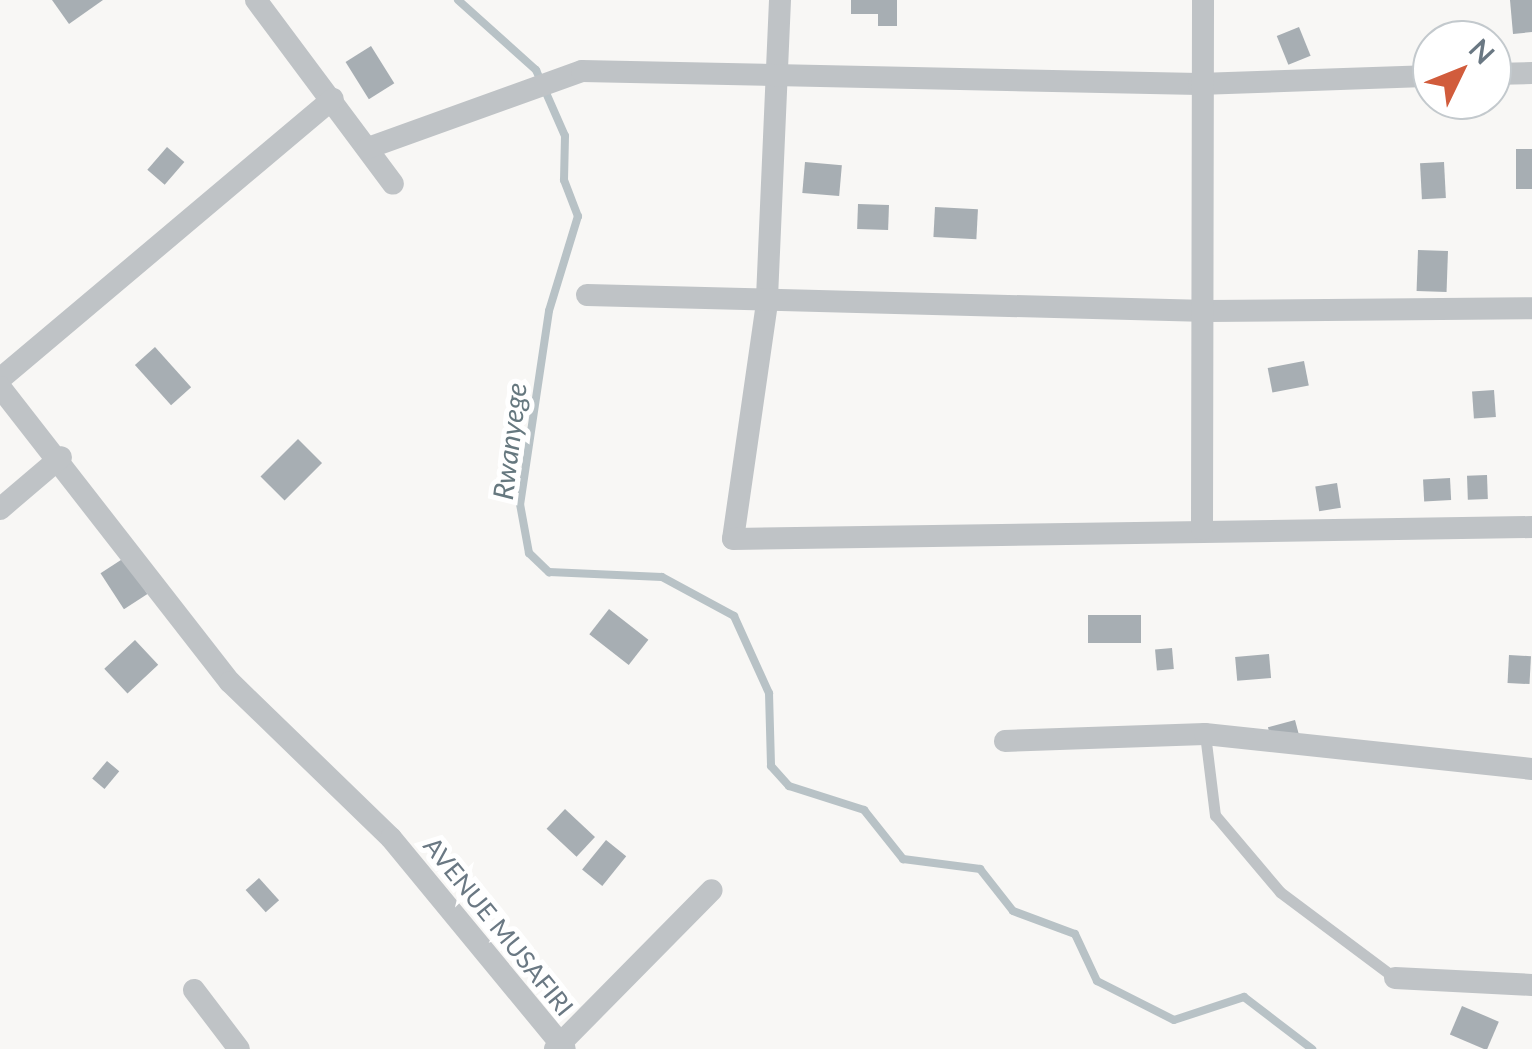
<!DOCTYPE html>
<html>
<head>
<meta charset="utf-8">
<style>
	body { margin:0 }
	#map { position:relative; width:1532px; height:1049px; overflow:hidden; background:#f8f7f5; font-family:Lato,sans-serif }
	div>[style] { position:absolute }
	.stream>* { height:8px; margin:-4px; padding:0 4px; transform-origin:4px; border-radius:4px; background:#b8c2c6 }
	.building>* { inset:0; background:#a7aeb3; transform-origin:0 0 }
	.lane>* { height:11px; margin:-5.5px; padding:0 5.5px; transform-origin:5.5px; border-radius:5.5px; background:#bfc3c6 }
	.street>* { height:22px; margin:-11px; padding:0 11px; transform-origin:11px; border-radius:11px; background:#bfc3c6 }
	span { translate:-50% -50%; white-space:nowrap; text-align:center; line-height:1.15; -webkit-text-stroke:10px #fff; paint-order:stroke }
	.street-label { font-size:25px; color:#6a7883 }
	.water-label { font-size:28px; color:#66787f; font-style:italic }
	.north { position:absolute; left:1412px; top:20px; width:100px; height:100px; box-sizing:border-box; background:#fff; border:2px solid #c3c9cd; border-radius:50%; rotate:47deg; font-size:28px; font-weight:700; line-height:40px; text-align:center; color:#6a7883 }
	.north::after { content:''; display:block; margin:auto; width:35px; height:45px; background:#d15c3c; clip-path:polygon(50% 0,100% 100%,50% 72%,0 100%) }
</style>
</head>
<body>
<div id="map">
	<div class="stream">
		<i style="left:458px;top:0;width:105px;rotate:41.9deg"></i>
		<i style="left:536px;top:70px;width:72px;rotate:66.3deg"></i>
		<i style="left:565px;top:136px;width:44px;rotate:91.3deg"></i>
		<i style="left:564px;top:180px;width:39px;rotate:69deg"></i>
		<i style="left:578px;top:216px;width:99px;rotate:107deg"></i>
		<i style="left:549px;top:311px;width:195px;rotate:98.5deg"></i>
		<i style="left:520px;top:504px;width:50px;rotate:79.6deg"></i>
		<i style="left:529px;top:553px;width:28px;rotate:44deg"></i>
		<i style="left:549px;top:572px;width:113px;rotate:2.5deg"></i>
		<i style="left:662px;top:577px;width:82px;rotate:28.4deg"></i>
		<i style="left:734px;top:616px;width:85px;rotate:65.6deg"></i>
		<i style="left:769px;top:693px;width:73px;rotate:88.4deg"></i>
		<i style="left:771px;top:766px;width:27px;rotate:48deg"></i>
		<i style="left:789px;top:786px;width:79px;rotate:17.7deg"></i>
		<i style="left:864px;top:810px;width:63px;rotate:51.5deg"></i>
		<i style="left:903px;top:859px;width:78px;rotate:7.4deg"></i>
		<i style="left:980px;top:869px;width:53px;rotate:51.8deg"></i>
		<i style="left:1013px;top:911px;width:66px;rotate:20.4deg"></i>
		<i style="left:1075px;top:934px;width:52px;rotate:64.9deg"></i>
		<i style="left:1097px;top:981px;width:86px;rotate:26.9deg"></i>
		<i style="left:1174px;top:1020px;width:74px;rotate:-18.2deg"></i>
		<i style="left:1244px;top:997px;width:86px;rotate:37.4deg"></i>
	</div>
	<div class="building">
		<i style="clip-path:polygon(52px 0,103px 0,69px 24px)"></i>
		<i style="clip-path:polygon(851px 0,897px 0,897px 26px,878px 26px,878px 14px,851px 14px)"></i>
		<i style="clip-path:polygon(1510px 0,1532px 0,1532px 32px,1513px 34px)"></i>
		<i style="left:1299px;top:27px;width:31px;height:24px;rotate:68deg"></i>
		<i style="left:371px;top:46px;width:44px;height:30px;rotate:58deg"></i>
		<i style="left:167px;top:147px;width:23px;height:30px;rotate:41deg"></i>
		<i style="left:1532px;top:149px;width:40px;height:16px;rotate:90deg"></i>
		<i style="left:805px;top:162px;width:37px;height:31px;rotate:5deg"></i>
		<i style="left:1444px;top:162px;width:36px;height:24px;rotate:87deg"></i>
		<i style="left:858px;top:204px;width:31px;height:25px;rotate:2deg"></i>
		<i style="left:935px;top:207px;width:43px;height:30px;rotate:3deg"></i>
		<i style="left:1418px;top:250px;width:30px;height:41px;rotate:2deg"></i>
		<i style="left:155px;top:347px;width:54px;height:27px;rotate:48deg"></i>
		<i style="left:1304px;top:361px;width:25px;height:37px;rotate:79deg"></i>
		<i style="left:1494px;top:390px;width:27px;height:22px;rotate:86deg"></i>
		<i style="left:298px;top:439px;width:34px;height:53px;rotate:45deg"></i>
		<i style="left:1487px;top:475px;width:24px;height:20px;rotate:88deg"></i>
		<i style="left:1450px;top:478px;width:22px;height:27px;rotate:87deg"></i>
		<i style="left:1337px;top:483px;width:25px;height:22px;rotate:81deg"></i>
		<i style="left:124px;top:558px;width:43px;height:28px;rotate:57deg"></i>
		<i style="left:609px;top:609px;width:50px;height:32px;rotate:38deg"></i>
		<i style="left:1088px;top:615px;width:53px;height:28px"></i>
		<i style="left:135px;top:640px;width:34px;height:42px;rotate:47deg"></i>
		<i style="left:1172px;top:648px;width:21px;height:17px;rotate:85deg"></i>
		<i style="left:1269px;top:654px;width:24px;height:34px;rotate:85deg"></i>
		<i style="left:1509px;top:655px;width:22px;height:28px;rotate:3deg"></i>
		<i style="left:1295px;top:720px;width:16px;height:28px;rotate:75deg"></i>
		<i style="left:107px;top:761px;width:16px;height:23px;rotate:40deg"></i>
		<i style="left:565px;top:809px;width:41px;height:27px;rotate:43deg"></i>
		<i style="left:606px;top:840px;width:26px;height:38px;rotate:39deg"></i>
		<i style="left:259px;top:878px;width:30px;height:18px;rotate:48deg"></i>
		<i style="left:1462px;top:1006px;width:40px;height:31px;rotate:23deg"></i>
	</div>
	<div class="lane">
		<i style="left:1205px;top:734px;width:82px;rotate:83deg"></i>
		<i style="left:1215px;top:815px;width:101px;rotate:49.8deg"></i>
		<i style="left:1280px;top:892px;width:144px;rotate:36.8deg"></i>
	</div>
	<div class="street">
		<i style="left:256px;top:0;width:229px;rotate:53.3deg"></i>
		<i style="left:780px;top:0;width:303px;rotate:92.5deg"></i>
		<i style="left:767px;top:303px;width:238px;rotate:98.2deg"></i>
		<i style="left:733px;top:539px;width:799px;rotate:-0.86deg"></i>
		<i style="left:1492px;top:74px;width:40px;rotate:-1.4deg"></i>
		<i style="left:368px;top:148px;width:227px;rotate:-19.8deg"></i>
		<i style="left:582px;top:71px;width:617px;rotate:1.21deg"></i>
		<i style="left:1199px;top:84px;width:233px;rotate:-2deg"></i>
		<i style="left:587px;top:295px;width:621px;rotate:1.48deg"></i>
		<i style="left:1208px;top:311px;width:324px;rotate:-0.5deg"></i>
		<i style="left:0;top:379px;width:435px;rotate:-40.1deg"></i>
		<i style="left:0;top:387px;width:374px;rotate:52.1deg"></i>
		<i style="left:230px;top:682px;width:224px;rotate:44.1deg"></i>
		<i style="left:391px;top:838px;width:273px;rotate:50.5deg"></i>
		<i style="left:0;top:509px;width:80px;rotate:-40.4deg"></i>
		<i style="left:1202px;top:529px;width:529px;rotate:-89.89deg"></i>
		<i style="left:1005px;top:741px;width:200px;rotate:-2deg"></i>
		<i style="left:1205px;top:734px;width:329px;rotate:6.1deg"></i>
		<i style="left:1395px;top:978px;width:137px;rotate:2.9deg"></i>
		<i style="left:194px;top:990px;width:74px;rotate:52.7deg"></i>
		<i style="left:555px;top:1049px;width:223px;rotate:-45.4deg"></i>
	</div>
	<div class="street-label">
		<span style="left:499px;top:926px;rotate:51deg">AVENUE MUSAFIRI</span>
	</div>
	<div class="water-label">
		<span style="left:509px;top:441px;rotate:-83deg">Rwanyege</span>
	</div>
	<div class="north">N</div>
</div>
</body>
</html>
